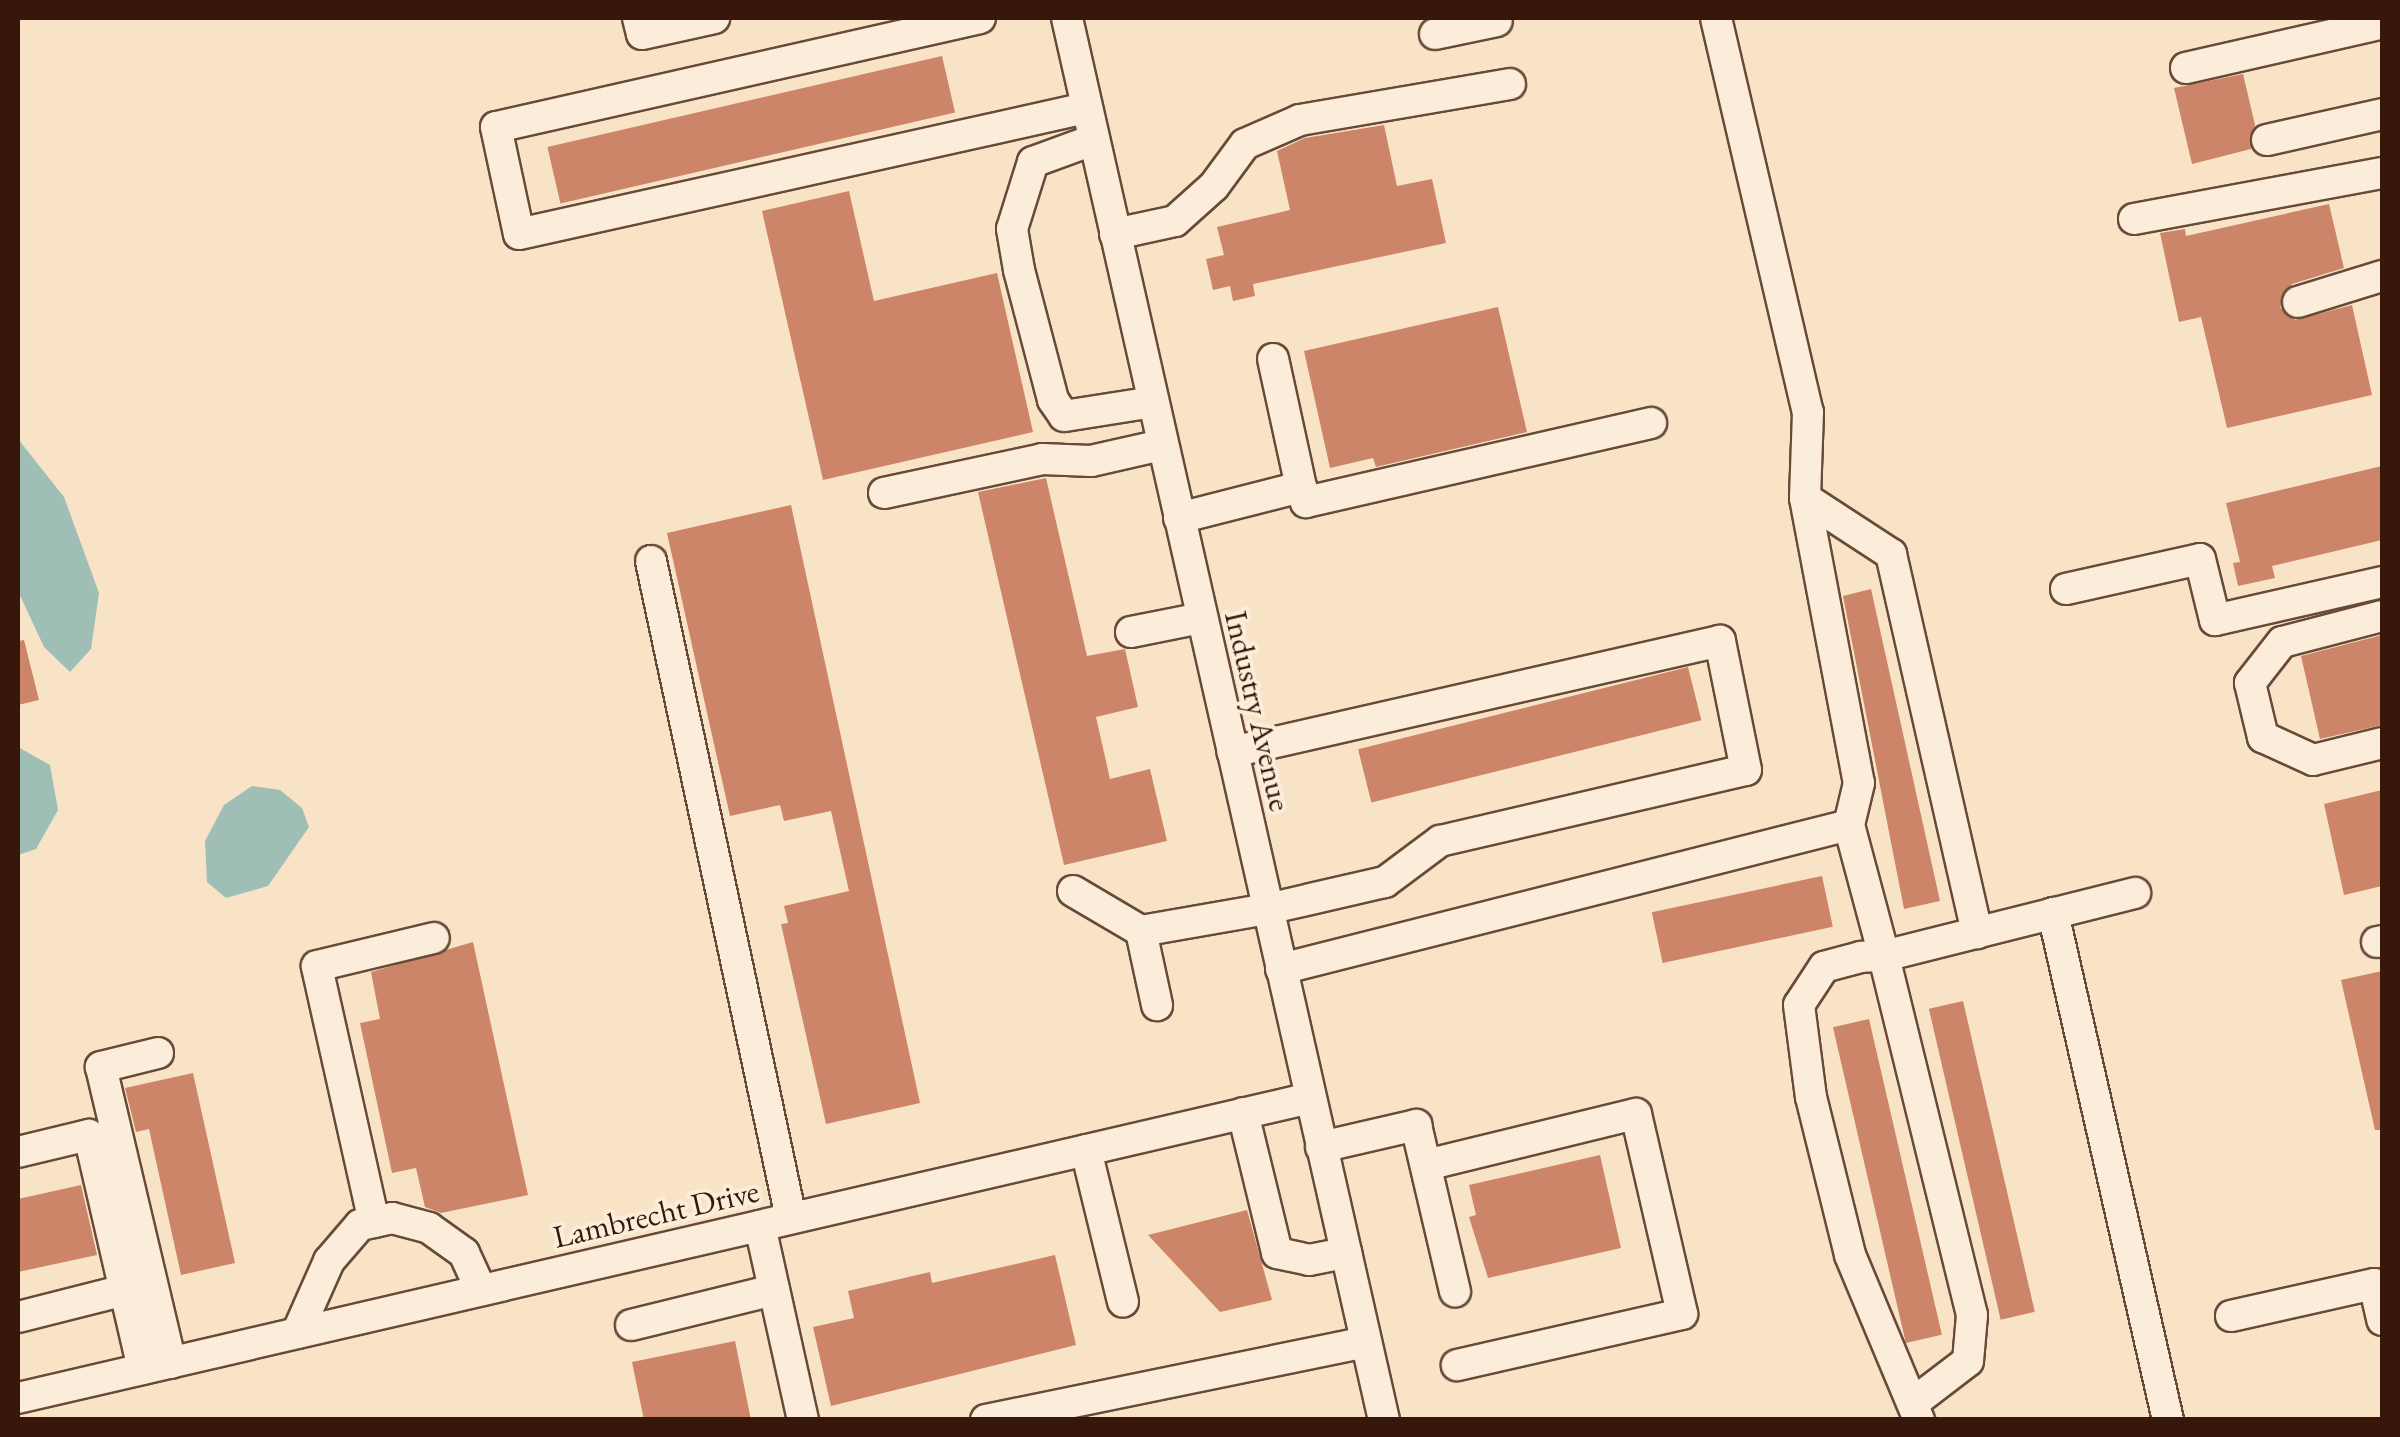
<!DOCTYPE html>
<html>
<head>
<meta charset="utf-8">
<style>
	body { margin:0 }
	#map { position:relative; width:2400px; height:1437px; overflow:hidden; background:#f9e3c6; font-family:"EB Garamond",serif }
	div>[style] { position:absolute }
	.water>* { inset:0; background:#9ebeb6 }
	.building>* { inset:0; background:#cc8568; transform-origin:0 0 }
	.roads { filter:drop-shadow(2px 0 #684a38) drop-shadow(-2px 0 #684a38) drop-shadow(0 2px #684a38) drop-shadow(0 -2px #684a38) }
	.minor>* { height:30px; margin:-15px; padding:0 15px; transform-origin:15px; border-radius:15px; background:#fbedda }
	span { translate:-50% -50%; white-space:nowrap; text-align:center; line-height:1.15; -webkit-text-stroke:8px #fbedda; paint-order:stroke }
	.street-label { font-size:32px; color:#371709 }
	.frame { position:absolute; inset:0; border:20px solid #371709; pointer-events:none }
</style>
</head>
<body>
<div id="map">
	<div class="water">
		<i style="clip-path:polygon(18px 439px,64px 497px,99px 593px,91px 649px,70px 672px,44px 647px,18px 591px)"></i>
		<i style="clip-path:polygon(18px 747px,50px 765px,58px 810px,36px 849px,18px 855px)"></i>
		<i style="clip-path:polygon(252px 786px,280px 790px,302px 808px,309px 827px,268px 886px,226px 898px,207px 882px,205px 841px,224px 805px)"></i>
	</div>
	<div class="building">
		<i style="left:942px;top:56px;width:58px;height:405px;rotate:77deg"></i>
		<i style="clip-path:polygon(2243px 74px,2255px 125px,2251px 149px,2192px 164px,2174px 88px)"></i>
		<i style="clip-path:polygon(1384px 125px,1397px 186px,1432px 179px,1446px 243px,1253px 284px,1255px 296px,1233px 301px,1230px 286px,1213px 290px,1206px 259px,1224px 255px,1217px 227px,1290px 210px,1277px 151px,1305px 138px)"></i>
		<i style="clip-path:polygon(849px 191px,874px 301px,997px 273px,1033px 432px,823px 480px,762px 211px)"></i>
		<i style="clip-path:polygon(2329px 204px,2344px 268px,2292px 284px,2280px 307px,2295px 320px,2352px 305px,2372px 395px,2227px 428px,2201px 317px,2179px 322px,2160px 233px,2185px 229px,2186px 236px)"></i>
		<i style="clip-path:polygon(1498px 307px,1527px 432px,1376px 467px,1373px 458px,1330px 468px,1304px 351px)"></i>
		<i style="clip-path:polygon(2382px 466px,2382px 540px,2272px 566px,2275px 578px,2238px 586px,2233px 563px,2240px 562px,2226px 503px)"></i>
		<i style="clip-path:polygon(1046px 478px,1087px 656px,1125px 649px,1138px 707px,1096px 717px,1110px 779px,1150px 769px,1167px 841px,1064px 865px,978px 492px)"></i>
		<i style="clip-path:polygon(791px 505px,920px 1103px,826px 1124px,781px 924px,788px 923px,784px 906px,849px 891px,831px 811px,784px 821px,780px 805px,730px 816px,667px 533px)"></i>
		<i style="clip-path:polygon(1871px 589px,1940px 901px,1904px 909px,1843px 596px)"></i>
		<i style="clip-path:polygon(2382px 635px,2382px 725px,2320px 739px,2301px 656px)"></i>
		<i style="clip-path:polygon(24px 640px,39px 700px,18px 705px,18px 641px)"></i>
		<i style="left:1688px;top:667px;width:55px;height:340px;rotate:76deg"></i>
		<i style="clip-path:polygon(2382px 790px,2382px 886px,2344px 895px,2324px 804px)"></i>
		<i style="left:1822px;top:876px;width:52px;height:174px;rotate:78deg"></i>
		<i style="clip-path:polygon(473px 942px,528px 1195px,441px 1213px,425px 1207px,416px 1168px,392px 1173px,360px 1023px,380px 1019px,371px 972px)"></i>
		<i style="clip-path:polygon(2382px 971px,2382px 1130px,2375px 1130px,2341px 980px)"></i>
		<i style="left:1963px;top:1001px;width:319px;height:35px;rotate:77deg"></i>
		<i style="left:1869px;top:1019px;width:324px;height:37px;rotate:77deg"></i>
		<i style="clip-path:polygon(193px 1073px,235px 1263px,181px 1275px,149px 1129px,136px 1132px,125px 1088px)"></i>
		<i style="clip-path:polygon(1600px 1155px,1621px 1248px,1488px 1278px,1469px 1217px,1476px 1215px,1469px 1185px)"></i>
		<i style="clip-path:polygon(81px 1185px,97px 1255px,18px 1272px,18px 1199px)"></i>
		<i style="clip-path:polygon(1247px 1210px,1272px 1300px,1220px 1312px,1148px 1235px)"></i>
		<i style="clip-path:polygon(1055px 1255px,1076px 1345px,831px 1406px,813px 1327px,854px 1318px,848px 1291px,930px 1272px,932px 1283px)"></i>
		<i style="clip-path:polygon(735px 1341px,751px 1420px,644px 1420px,632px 1362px)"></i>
	</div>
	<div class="roads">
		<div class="minor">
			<i style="left:638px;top:18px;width:16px;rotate:76deg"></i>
			<i style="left:642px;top:34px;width:74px;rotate:-12.5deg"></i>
			<i style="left:980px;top:18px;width:496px;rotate:167.3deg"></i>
			<i style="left:496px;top:127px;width:109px;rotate:77.9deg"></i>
			<i style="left:519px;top:234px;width:581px;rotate:-12.53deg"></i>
			<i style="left:1067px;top:18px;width:1437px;rotate:77.26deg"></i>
			<i style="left:1716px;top:18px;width:405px;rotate:76.9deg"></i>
			<i style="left:1808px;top:412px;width:86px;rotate:92deg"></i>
			<i style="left:1805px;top:498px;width:290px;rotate:79.3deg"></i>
			<i style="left:1859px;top:783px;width:43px;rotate:103.4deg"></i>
			<i style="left:1435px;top:34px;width:63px;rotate:-11.8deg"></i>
			<i style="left:2186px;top:68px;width:199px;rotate:-12.8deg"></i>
			<i style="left:1093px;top:140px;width:64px;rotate:159.9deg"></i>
			<i style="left:1033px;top:162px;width:70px;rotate:107.4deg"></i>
			<i style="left:1012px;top:229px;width:42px;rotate:80.3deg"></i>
			<i style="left:1019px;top:270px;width:134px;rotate:75.3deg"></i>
			<i style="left:1053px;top:400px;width:19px;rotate:55deg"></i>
			<i style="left:1064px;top:416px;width:90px;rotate:-8.9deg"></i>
			<i style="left:2267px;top:140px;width:118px;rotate:-12.7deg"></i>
			<i style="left:2134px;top:219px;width:252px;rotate:-10.5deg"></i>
			<i style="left:1115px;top:234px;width:61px;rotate:-12.2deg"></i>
			<i style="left:1175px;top:221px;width:52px;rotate:-41.9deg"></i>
			<i style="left:1214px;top:186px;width:52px;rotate:-53.6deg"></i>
			<i style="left:1245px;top:144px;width:60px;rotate:-23.6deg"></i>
			<i style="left:1300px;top:120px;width:213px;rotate:-9.7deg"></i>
			<i style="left:2298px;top:302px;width:88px;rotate:-17.2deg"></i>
			<i style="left:1301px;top:487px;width:16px;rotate:72deg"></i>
			<i style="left:1306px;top:502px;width:354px;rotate:-12.9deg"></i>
			<i style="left:884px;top:493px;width:162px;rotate:-12.1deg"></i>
			<i style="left:1042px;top:459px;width:49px;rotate:2.3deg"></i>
			<i style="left:1091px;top:461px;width:73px;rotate:-12.7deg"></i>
			<i style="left:1805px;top:498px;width:103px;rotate:33.1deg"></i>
			<i style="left:1891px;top:554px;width:389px;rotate:77.2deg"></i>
			<i style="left:1179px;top:518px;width:126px;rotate:-14.3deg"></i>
			<i style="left:1301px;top:487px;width:131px;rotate:-102.3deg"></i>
			<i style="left:651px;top:561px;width:672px;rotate:77.97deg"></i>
			<i style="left:2066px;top:589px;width:137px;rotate:-12.6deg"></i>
			<i style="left:2200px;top:559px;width:63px;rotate:76.2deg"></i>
			<i style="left:2215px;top:620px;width:171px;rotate:-12.8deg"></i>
			<i style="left:2382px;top:616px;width:103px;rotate:165.4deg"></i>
			<i style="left:2282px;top:642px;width:52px;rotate:128deg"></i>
			<i style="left:2250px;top:683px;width:56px;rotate:76.5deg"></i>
			<i style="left:2263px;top:737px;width:55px;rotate:24.7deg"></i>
			<i style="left:2313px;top:760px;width:71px;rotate:-13.8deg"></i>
			<i style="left:1131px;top:632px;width:71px;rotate:-11.3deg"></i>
			<i style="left:1073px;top:891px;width:79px;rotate:30.5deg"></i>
			<i style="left:1141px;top:931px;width:128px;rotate:-9.9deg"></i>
			<i style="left:1267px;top:909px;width:121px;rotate:-12.9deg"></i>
			<i style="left:1385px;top:882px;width:69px;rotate:-36.7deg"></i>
			<i style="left:1440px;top:841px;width:314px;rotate:-13.1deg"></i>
			<i style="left:1746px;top:770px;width:132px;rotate:-101.4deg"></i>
			<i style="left:1720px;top:641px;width:500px;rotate:167.19deg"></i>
			<i style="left:2053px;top:913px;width:520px;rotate:77.22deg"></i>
			<i style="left:1141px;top:931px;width:76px;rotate:77.8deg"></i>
			<i style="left:2377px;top:942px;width:5px;rotate:-11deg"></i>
			<i style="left:1281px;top:969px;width:586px;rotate:-14.23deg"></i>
			<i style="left:1849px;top:825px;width:136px;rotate:75deg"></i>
			<i style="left:1884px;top:956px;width:259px;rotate:-14.1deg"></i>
			<i style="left:158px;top:1053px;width:59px;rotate:166.2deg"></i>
			<i style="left:101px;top:1067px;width:304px;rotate:76.7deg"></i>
			<i style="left:1243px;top:1113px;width:144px;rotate:76.3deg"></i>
			<i style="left:1277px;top:1253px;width:33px;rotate:12deg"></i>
			<i style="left:1309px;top:1260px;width:38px;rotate:-11deg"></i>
			<i style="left:1321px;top:1147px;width:98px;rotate:-13deg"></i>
			<i style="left:1416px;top:1125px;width:171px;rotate:76.8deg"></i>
			<i style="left:1086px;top:1150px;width:156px;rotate:76.3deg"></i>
			<i style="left:18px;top:1152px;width:73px;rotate:-13.5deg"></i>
			<i style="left:89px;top:1135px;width:240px;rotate:77deg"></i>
			<i style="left:1426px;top:1165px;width:216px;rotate:-13.7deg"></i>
			<i style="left:1636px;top:1114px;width:205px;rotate:77deg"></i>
			<i style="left:1682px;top:1314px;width:231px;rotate:167.2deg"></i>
			<i style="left:374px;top:1222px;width:262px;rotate:-102.6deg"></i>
			<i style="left:317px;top:966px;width:120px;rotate:-13.5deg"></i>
			<i style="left:760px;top:1226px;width:199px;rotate:77.5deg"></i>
			<i style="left:2231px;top:1316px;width:147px;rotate:-12.6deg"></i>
			<i style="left:2374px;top:1284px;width:37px;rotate:77deg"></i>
			<i style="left:18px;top:1317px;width:110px;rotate:-14.2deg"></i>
			<i style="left:631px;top:1325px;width:147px;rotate:-13.8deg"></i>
			<i style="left:297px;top:1333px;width:79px;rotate:-66deg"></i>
			<i style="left:329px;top:1261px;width:48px;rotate:-49.3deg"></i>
			<i style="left:360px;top:1225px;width:33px;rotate:-12deg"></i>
			<i style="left:392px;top:1218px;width:38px;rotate:15deg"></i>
			<i style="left:429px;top:1228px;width:43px;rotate:35.5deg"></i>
			<i style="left:464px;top:1253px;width:41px;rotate:65.3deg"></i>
			<i style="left:18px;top:1398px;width:1326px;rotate:-13.07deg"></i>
			<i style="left:1913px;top:1403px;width:69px;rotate:-37.4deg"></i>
			<i style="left:1968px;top:1361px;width:46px;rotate:-85deg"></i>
			<i style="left:1972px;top:1315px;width:370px;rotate:-103.8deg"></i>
			<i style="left:1884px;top:956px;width:23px;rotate:178deg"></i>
			<i style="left:1861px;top:957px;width:38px;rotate:165deg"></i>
			<i style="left:1824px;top:967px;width:45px;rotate:123.3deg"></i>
			<i style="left:1799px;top:1005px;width:93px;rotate:82.6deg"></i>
			<i style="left:1811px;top:1097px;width:163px;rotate:76.1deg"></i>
			<i style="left:1850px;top:1255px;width:179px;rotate:67.3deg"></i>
			<i style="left:986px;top:1420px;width:388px;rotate:-11.6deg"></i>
		</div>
	</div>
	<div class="street-label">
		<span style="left:1258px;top:711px;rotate:77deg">Industry Avenue</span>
		<span style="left:656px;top:1214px;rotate:-13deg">Lambrecht Drive</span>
	</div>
	<div class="frame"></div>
</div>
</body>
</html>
